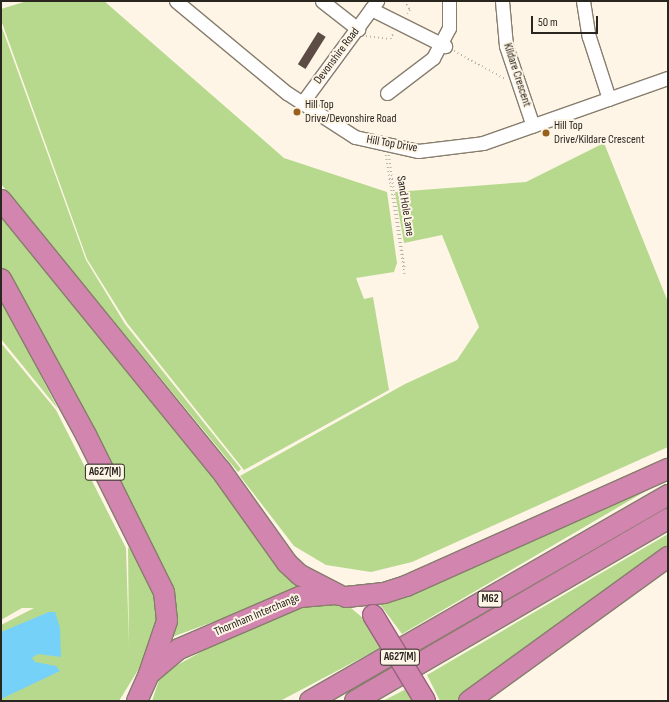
<!DOCTYPE html>
<html>
<head>
<meta charset="utf-8">
<style>
	body { margin:0 }
	#map { position:relative; width:669px; height:702px; overflow:hidden; background:#fef5e6; font-family:"Sofia Sans Condensed",sans-serif }
	div>[style] { position:absolute }
	.green>* { inset:0; background:#b7d98d }
	.water>* { inset:0; background:#76d1f8 }
	.building>* { inset:0; background:#5d4b45; transform-origin:0 0 }
	.path>* { height:1.5px; margin-top:-0.75px; transform-origin:0; background:repeating-linear-gradient(90deg,#bbb3a7 0 1px,transparent 0 4px) }
	.roads { filter:drop-shadow(1px 0 #877d6d) drop-shadow(-1px 0 #877d6d) drop-shadow(0 1px #877d6d) drop-shadow(0 -1px #877d6d) }
	.minor>* { height:13px; margin:-6.5px; padding:0 6.5px; transform-origin:6.5px; border-radius:6.5px; background:#fff }
	.highway>* { height:20px; margin:-10px; padding:0 10px; transform-origin:10px; border-radius:10px; background:#d285af }
	.bridges { filter:drop-shadow(1px 0 #97637d) drop-shadow(-1px 0 #97637d) drop-shadow(0 1px #97637d) drop-shadow(0 -1px #97637d) }
	.highway-bridge>* { height:20px; margin:-10px; padding:0 10px; transform-origin:10px; border-radius:10px; background:#d285af }
	.dots>* { width:11px; height:11px; translate:-50% -50%; box-sizing:border-box; border:2px solid #fef5e6; border-radius:50% }
	span { translate:-50% -50%; white-space:nowrap; text-align:center; line-height:1.15; -webkit-text-stroke:4px #fef5e6; paint-order:stroke }
	.shield-label span { padding:1px 3px; background:#fef5e6; border:1px solid; border-radius:3px; -webkit-text-stroke-width:0 }
	.shield-label { font-size:11px; color:#29251f; font-weight:700 }
	.street-label { font-size:12px; color:#29251f }
	.poi-label { font-size:12px; color:#29251f }
	.left { translate:0 -50%; text-align:left }
	.frame { position:absolute; inset:0; border:2px solid #29251f; pointer-events:none }
	.scale { position:absolute; left:531px; top:16px; width:67px; height:18px; box-sizing:border-box; border:2px solid #29251f; border-top:0; padding-left:5px; font-size:12px; line-height:14px; white-space:nowrap; color:#29251f; -webkit-text-stroke:3px #fef5e6; paint-order:stroke }
</style>
</head>
<body>
<div id="map">
	<div class="green">
		<i style="clip-path:polygon(27px 1px,104px 1px,284px 158px,387px 192px,397px 263px,394px 272px,356px 278px,364px 299px,373px 297px,389px 390px,244px 470px,127px 323px,87px 259px,1px 20px,1px 9px)"></i>
		<i style="clip-path:polygon(1px 25px,86px 260px,125px 324px,241px 469px,238px 472px,1px 184px)"></i>
		<i style="clip-path:polygon(604px 143px,668px 302px,668px 447px,412px 562px,371px 572px,326px 565px,294px 546px,240px 476px,405px 384px,457px 360px,479px 327px,442px 235px,404px 243px,395px 192px,526px 182px)"></i>
		<i style="clip-path:polygon(1px 212px,307px 587px,172px 637px,177px 616px,170px 579px,1px 266px)"></i>
		<i style="clip-path:polygon(1px 301px,12px 320px,58px 409px,1px 339px)"></i>
		<i style="clip-path:polygon(1px 343px,56px 410px,126px 548px,129px 645px,128px 547px,139px 560px,157px 602px,157px 626px,146px 657px,119px 701px,1px 701px,1px 625px,34px 608px,22px 608px,1px 620px)"></i>
		<i style="clip-path:polygon(668px 478px,402px 634px,376px 599px)"></i>
		<i style="clip-path:polygon(668px 534px,668px 549px,464px 701px,440px 701px,427px 675px)"></i>
		<i style="clip-path:polygon(318px 601px,351px 608px,376px 629px,384px 646px,280px 701px,152px 701px,161px 674px,221px 641px)"></i>
		<i style="clip-path:polygon(406px 689px,412px 701px,383px 701px)"></i>
	</div>
	<div class="water">
		<i style="clip-path:polygon(49px 612px,55px 612px,60px 628px,61px 657px,38px 654px,32px 658px,35px 662px,56px 666px,60px 671px,1px 699px,1px 632px)"></i>
	</div>
	<div class="building">
		<i style="left:318px;top:32px;width:9px;height:38px;rotate:32deg"></i>
	</div>
	<div class="path">
		<i style="left:405px;top:1px;width:10px;rotate:61deg"></i>
		<i style="left:410px;top:10px;width:6px;rotate:121deg"></i>
		<i style="left:366px;top:36px;width:24px;rotate:7deg"></i>
		<i style="left:390px;top:39px;width:8px;rotate:-60deg"></i>
		<i style="left:454px;top:51px;width:58px;rotate:28.8deg"></i>
		<i style="left:386px;top:155px;width:122px;rotate:81.1deg"></i>
		<i style="left:389px;top:155px;width:115px;rotate:82deg"></i>
	</div>
	<div class="roads">
		<div class="minor">
			<i style="left:176px;top:1px;width:144px;rotate:39.7deg"></i>
			<i style="left:287px;top:93px;width:81px;rotate:32.9deg"></i>
			<i style="left:355px;top:137px;width:65px;rotate:12.5deg"></i>
			<i style="left:418px;top:151px;width:65px;rotate:-7deg"></i>
			<i style="left:483px;top:143px;width:196px;rotate:-19.4deg"></i>
			<i style="left:322px;top:1px;width:46px;rotate:37.9deg"></i>
			<i style="left:502px;top:1px;width:45px;rotate:84.9deg"></i>
			<i style="left:506px;top:46px;width:84px;rotate:71.4deg"></i>
			<i style="left:583px;top:1px;width:36px;rotate:81deg"></i>
			<i style="left:589px;top:37px;width:65px;rotate:72.1deg"></i>
			<i style="left:371px;top:9px;width:83px;rotate:26.6deg"></i>
			<i style="left:387px;top:93px;width:58px;rotate:-37.3deg"></i>
			<i style="left:433px;top:58px;width:34px;rotate:-62deg"></i>
			<i style="left:449px;top:28px;width:27px;rotate:-90deg"></i>
			<i style="left:302px;top:103px;width:127px;rotate:-53.7deg"></i>
		</div>
		<div class="highway">
			<i style="left:1px;top:200px;width:347px;rotate:50.9deg"></i>
			<i style="left:220px;top:469px;width:115px;rotate:54.5deg"></i>
			<i style="left:287px;top:563px;width:18px;rotate:43deg"></i>
			<i style="left:300px;top:575px;width:44px;rotate:27.1deg"></i>
			<i style="left:1px;top:279px;width:178px;rotate:61.4deg"></i>
			<i style="left:86px;top:435px;width:175px;rotate:63.6deg"></i>
			<i style="left:164px;top:592px;width:29px;rotate:84deg"></i>
			<i style="left:167px;top:621px;width:56px;rotate:108.8deg"></i>
			<i style="left:346px;top:597px;width:38px;rotate:-6deg"></i>
			<i style="left:384px;top:593px;width:23px;rotate:-18deg"></i>
			<i style="left:406px;top:586px;width:287px;rotate:-24.1deg"></i>
			<i style="left:137px;top:701px;width:30px;rotate:-66deg"></i>
			<i style="left:149px;top:674px;width:39px;rotate:-40deg"></i>
			<i style="left:179px;top:649px;width:132px;rotate:-23.3deg"></i>
			<i style="left:300px;top:597px;width:35px;rotate:-5deg"></i>
			<i style="left:310px;top:701px;width:413px;rotate:-29.9deg"></i>
			<i style="left:355px;top:701px;width:362px;rotate:-30.2deg"></i>
			<i style="left:469px;top:701px;width:246px;rotate:-35.9deg"></i>
		</div>
	</div>
	<div class="bridges">
		<div class="highway-bridge">
			<i style="left:373px;top:615px;width:100px;rotate:58.8deg"></i>
		</div>
	</div>
	<div class="dots">
		<i style="left:297px;top:112px;background:#98601c"></i>
		<i style="left:546px;top:133px;background:#98601c"></i>
	</div>
	<div class="shield-label">
		<span style="left:105px;top:472px">A627(M)</span>
		<span style="left:490px;top:599px">M62</span>
		<span style="left:400px;top:657px">A627(M)</span>
	</div>
	<div class="street-label">
		<span style="left:337px;top:56px;rotate:-53deg">Devonshire Road</span>
		<span style="left:517px;top:75px;rotate:72deg">Kildare Crescent</span>
		<span style="left:392px;top:144px;rotate:10deg">Hill Top Drive</span>
		<span style="left:405px;top:206px;rotate:81deg">Sand Hole Lane</span>
		<span style="left:257px;top:615px;rotate:-23deg">Thornham Interchange</span>
	</div>
	<div class="poi-label">
		<span class="left" style="left:305px;top:112px">Hill Top<br>Drive/Devonshire Road</span>
		<span class="left" style="left:554px;top:133px">Hill Top<br>Drive/Kildare Crescent</span>
	</div>
	<div class="frame"></div>
	<div class="scale">50 m</div>
</div>
</body>
</html>
